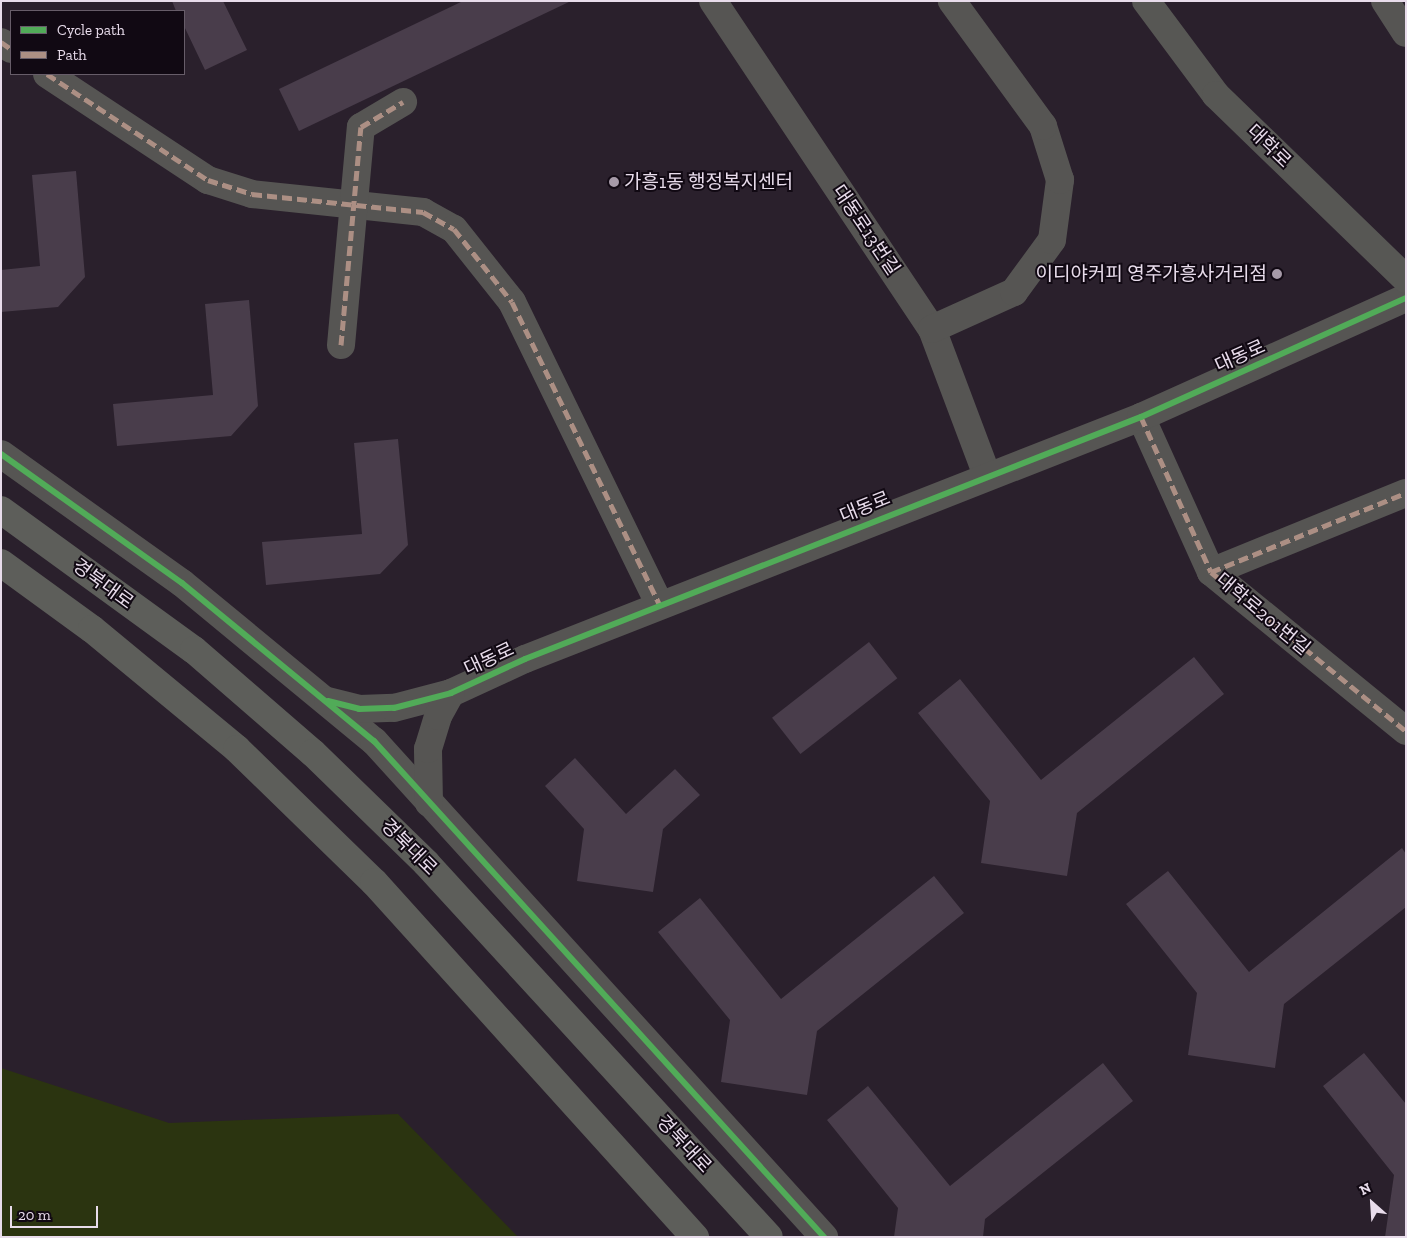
<!DOCTYPE html>
<html>
<head>
<meta charset="utf-8">
<style>
	body { margin:0 }
	#map { position:relative; width:1407px; height:1238px; overflow:hidden; background:#2a202c; font-family:"Zilla Slab","Noto Sans KR",serif }
	div>[style] { position:absolute }
	.green>* { inset:0; background:#2b3410 }
	.building>* { inset:0; background:#493d4b; transform-origin:0 0 }
	.minor>* { height:28px; margin:-14px; padding:0 14px; transform-origin:14px; border-radius:14px; background:#565553 }
	.secondary>* { height:28px; margin:-14px; padding:0 14px; transform-origin:14px; border-radius:14px; background:#575754 }
	.trunk>* { height:28px; margin:-14px; padding:0 14px; transform-origin:14px; border-radius:14px; background:#5d5e5a }
	.quiet>* { height:5px; margin-top:-2.5px; transform-origin:0; background:repeating-linear-gradient(90deg,#ac8f84 0 10px,transparent 0 15px) }
	.cycleway>* { height:6px; margin:-3px; padding:0 3px; transform-origin:3px; border-radius:3px; background:#51ab58 }
	.dots>* { width:14px; height:14px; translate:-50% -50%; box-sizing:border-box; border:2px solid #110913; border-radius:50% }
	span { translate:-50% -50%; white-space:nowrap; text-align:center; line-height:1.15; -webkit-text-stroke:4px #110913; paint-order:stroke }
	.street-label { font-size:19px; color:#e8dceb }
	.poi-label { font-size:19px; color:#e8dceb }
	.left { translate:0 -50%; text-align:left }
	.right { translate:-100% -50%; text-align:right }
	.frame { position:absolute; inset:0; border:2px solid #e8dceb; pointer-events:none }
	.legend { position:absolute; left:10px; top:10px; width:175px; height:65px; box-sizing:border-box; background:#110913; border:1px solid #675d69; margin:0; padding:6px 9px; list-style:none; font-size:15px; color:#e8dceb }
	.legend li { display:flex; align-items:center; gap:10px; height:25px }
	.legend b { width:25px; border:1px solid #675d69 }
	.north { position:absolute; left:1347px; top:1178px; width:50px; height:50px; -webkit-text-stroke:4px #110913; paint-order:stroke; rotate:334deg; font-size:14px; font-weight:700; line-height:20px; text-align:center; color:#e8dceb }
	.north::after { content:''; display:block; margin:auto; width:18px; height:22px; background:#e8dceb; clip-path:polygon(50% 0,100% 100%,50% 72%,0 100%) }
	.scale { position:absolute; left:10px; top:1206px; width:88px; height:22px; box-sizing:border-box; border:2px solid #e8dceb; border-top:0; padding-left:6px; font-size:15px; line-height:18px; white-space:nowrap; color:#e8dceb; -webkit-text-stroke:4px #110913; paint-order:stroke }
</style>
</head>
<body>
<div id="map">
	<div class="green">
		<i style="clip-path:polygon(1px 1068px,169px 1123px,398px 1114px,518px 1237px,1px 1237px)"></i>
	</div>
	<div class="building">
		<i style="clip-path:polygon(172px 1px,223px 1px,247px 50px,205px 70px,184px 26px,184px 11px,176px 11px)"></i>
		<i style="clip-path:polygon(463px 1px,571px 1px,299px 131px,279px 89px)"></i>
		<i style="clip-path:polygon(76px 171px,85px 277px,58px 307px,1px 312px,1px 270px,40px 266px,32px 175px)"></i>
		<i style="clip-path:polygon(249px 300px,258px 406px,231px 436px,117px 446px,113px 404px,213px 395px,205px 304px)"></i>
		<i style="clip-path:polygon(398px 439px,408px 545px,380px 574px,266px 585px,262px 542px,362px 534px,354px 443px)"></i>
		<i style="left:869px;top:642px;width:46px;height:123px;rotate:52deg"></i>
		<i style="clip-path:polygon(1194px 657px,1224px 694px,1077px 813px,1067px 876px,981px 863px,990px 801px,918px 713px,960px 679px,1041px 780px)"></i>
		<i style="clip-path:polygon(575px 758px,626px 814px,675px 769px,700px 795px,663px 829px,653px 892px,577px 881px,584px 829px,545px 786px)"></i>
		<i style="clip-path:polygon(1402px 848px,1406px 854px,1406px 907px,1284px 1004px,1275px 1068px,1188px 1055px,1197px 993px,1126px 904px,1168px 871px,1249px 972px)"></i>
		<i style="clip-path:polygon(934px 876px,964px 913px,817px 1031px,807px 1095px,721px 1082px,730px 1020px,658px 932px,700px 898px,781px 999px)"></i>
		<i style="clip-path:polygon(1364px 1053px,1406px 1104px,1406px 1237px,1385px 1237px,1394px 1175px,1323px 1086px)"></i>
		<i style="clip-path:polygon(1103px 1063px,1133px 1101px,985px 1219px,983px 1237px,894px 1237px,898px 1208px,827px 1120px,868px 1086px,950px 1186px)"></i>
	</div>
	<div class="minor">
		<i style="left:713px;top:1px;width:394px;rotate:56.3deg"></i>
		<i style="left:932px;top:329px;width:156px;rotate:69.4deg"></i>
		<i style="left:1385px;top:1px;width:38px;rotate:57deg"></i>
		<i style="left:1px;top:42px;width:12px;rotate:35deg"></i>
		<i style="left:47px;top:74px;width:193px;rotate:33.4deg"></i>
		<i style="left:208px;top:180px;width:46px;rotate:17.7deg"></i>
		<i style="left:252px;top:194px;width:172px;rotate:6deg"></i>
		<i style="left:423px;top:212px;width:35px;rotate:29deg"></i>
		<i style="left:454px;top:229px;width:93px;rotate:51.5deg"></i>
		<i style="left:512px;top:302px;width:337px;rotate:64deg"></i>
		<i style="left:932px;top:329px;width:90px;rotate:-24.3deg"></i>
		<i style="left:1014px;top:292px;width:64px;rotate:-53.8deg"></i>
		<i style="left:1052px;top:240px;width:61px;rotate:-82.4deg"></i>
		<i style="left:1060px;top:180px;width:57px;rotate:-107.5deg"></i>
		<i style="left:1043px;top:126px;width:155px;rotate:-126.1deg"></i>
		<i style="left:341px;top:345px;width:219px;rotate:-84.8deg"></i>
		<i style="left:361px;top:127px;width:49px;rotate:-30.8deg"></i>
		<i style="left:1141px;top:417px;width:170px;rotate:65.7deg"></i>
		<i style="left:1211px;top:572px;width:252px;rotate:39.2deg"></i>
		<i style="left:1px;top:454px;width:222px;rotate:35.5deg"></i>
		<i style="left:182px;top:583px;width:249px;rotate:39.5deg"></i>
		<i style="left:374px;top:741px;width:670px;rotate:47.78deg"></i>
		<i style="left:1211px;top:572px;width:210px;rotate:-22.1deg"></i>
		<i style="left:328px;top:701px;width:32px;rotate:14deg"></i>
		<i style="left:359px;top:709px;width:35px;rotate:-2deg"></i>
		<i style="left:394px;top:708px;width:59px;rotate:-14.7deg"></i>
		<i style="left:451px;top:693px;width:81px;rotate:-24.7deg"></i>
		<i style="left:525px;top:659px;width:662px;rotate:-21.45deg"></i>
		<i style="left:1141px;top:417px;width:290px;rotate:-24.2deg"></i>
		<i style="left:429px;top:803px;width:54px;rotate:-91.1deg"></i>
		<i style="left:428px;top:749px;width:34px;rotate:-73deg"></i>
		<i style="left:438px;top:716px;width:26px;rotate:-61deg"></i>
	</div>
	<div class="secondary">
		<i style="left:1146px;top:1px;width:117px;rotate:53.3deg"></i>
		<i style="left:1216px;top:95px;width:264px;rotate:44.1deg"></i>
	</div>
	<div class="trunk">
		<i style="left:1px;top:510px;width:238px;rotate:36deg"></i>
		<i style="left:194px;top:650px;width:157px;rotate:40.9deg"></i>
		<i style="left:313px;top:753px;width:158px;rotate:44.2deg"></i>
		<i style="left:426px;top:863px;width:507px;rotate:47.48deg"></i>
		<i style="left:1px;top:563px;width:112px;rotate:36deg"></i>
		<i style="left:92px;top:629px;width:188px;rotate:39.6deg"></i>
		<i style="left:237px;top:749px;width:191px;rotate:44.2deg"></i>
		<i style="left:374px;top:882px;width:479px;rotate:47.9deg"></i>
	</div>
	<div class="quiet">
		<i style="left:1px;top:42px;width:12px;rotate:35deg"></i>
		<i style="left:47px;top:74px;width:193px;rotate:33.4deg"></i>
		<i style="left:208px;top:180px;width:46px;rotate:17.7deg"></i>
		<i style="left:252px;top:194px;width:172px;rotate:6deg"></i>
		<i style="left:423px;top:212px;width:35px;rotate:29deg"></i>
		<i style="left:454px;top:229px;width:93px;rotate:51.5deg"></i>
		<i style="left:512px;top:302px;width:337px;rotate:64deg"></i>
		<i style="left:341px;top:345px;width:219px;rotate:-84.8deg"></i>
		<i style="left:361px;top:127px;width:49px;rotate:-30.8deg"></i>
		<i style="left:1141px;top:417px;width:170px;rotate:65.7deg"></i>
		<i style="left:1211px;top:572px;width:252px;rotate:39.2deg"></i>
		<i style="left:1211px;top:572px;width:210px;rotate:-22.1deg"></i>
	</div>
	<div class="cycleway">
		<i style="left:1px;top:454px;width:222px;rotate:35.5deg"></i>
		<i style="left:182px;top:583px;width:249px;rotate:39.5deg"></i>
		<i style="left:374px;top:741px;width:670px;rotate:47.78deg"></i>
		<i style="left:328px;top:701px;width:32px;rotate:14deg"></i>
		<i style="left:359px;top:709px;width:35px;rotate:-2deg"></i>
		<i style="left:394px;top:708px;width:59px;rotate:-14.7deg"></i>
		<i style="left:451px;top:693px;width:81px;rotate:-24.7deg"></i>
		<i style="left:525px;top:659px;width:662px;rotate:-21.45deg"></i>
		<i style="left:1141px;top:417px;width:290px;rotate:-24.2deg"></i>
	</div>
	<div class="dots">
		<i style="left:614px;top:182px;background:#a69aa8"></i>
		<i style="left:1277px;top:274px;background:#a69aa8"></i>
	</div>
	<div class="street-label">
		<span style="left:1269px;top:146px;rotate:44deg">대학로</span>
		<span style="left:866px;top:230px;rotate:56deg">대동로13번길</span>
		<span style="left:1240px;top:356px;rotate:-24deg">대동로</span>
		<span style="left:865px;top:507px;rotate:-22deg">대동로</span>
		<span style="left:103px;top:584px;rotate:36deg">경북대로</span>
		<span style="left:1263px;top:614px;rotate:40deg">대학로201번길</span>
		<span style="left:489px;top:659px;rotate:-25deg">대동로</span>
		<span style="left:409px;top:847px;rotate:45deg">경북대로</span>
		<span style="left:684px;top:1144px;rotate:47deg">경북대로</span>
	</div>
	<div class="poi-label">
		<span class="left" style="left:624px;top:182px">가흥1동 행정복지센터</span>
		<span class="right" style="left:1267px;top:274px">이디야커피 영주가흥사거리점</span>
	</div>
	<div class="frame"></div>
	<ul class="legend">
	<li><b style="height:6px;background:#51ab58"></b>Cycle path</li>
	<li><b style="height:6px;background:#ac8f84"></b>Path</li>
	</ul>
	<div class="north">N</div>
	<div class="scale">20 m</div>
</div>
</body>
</html>
